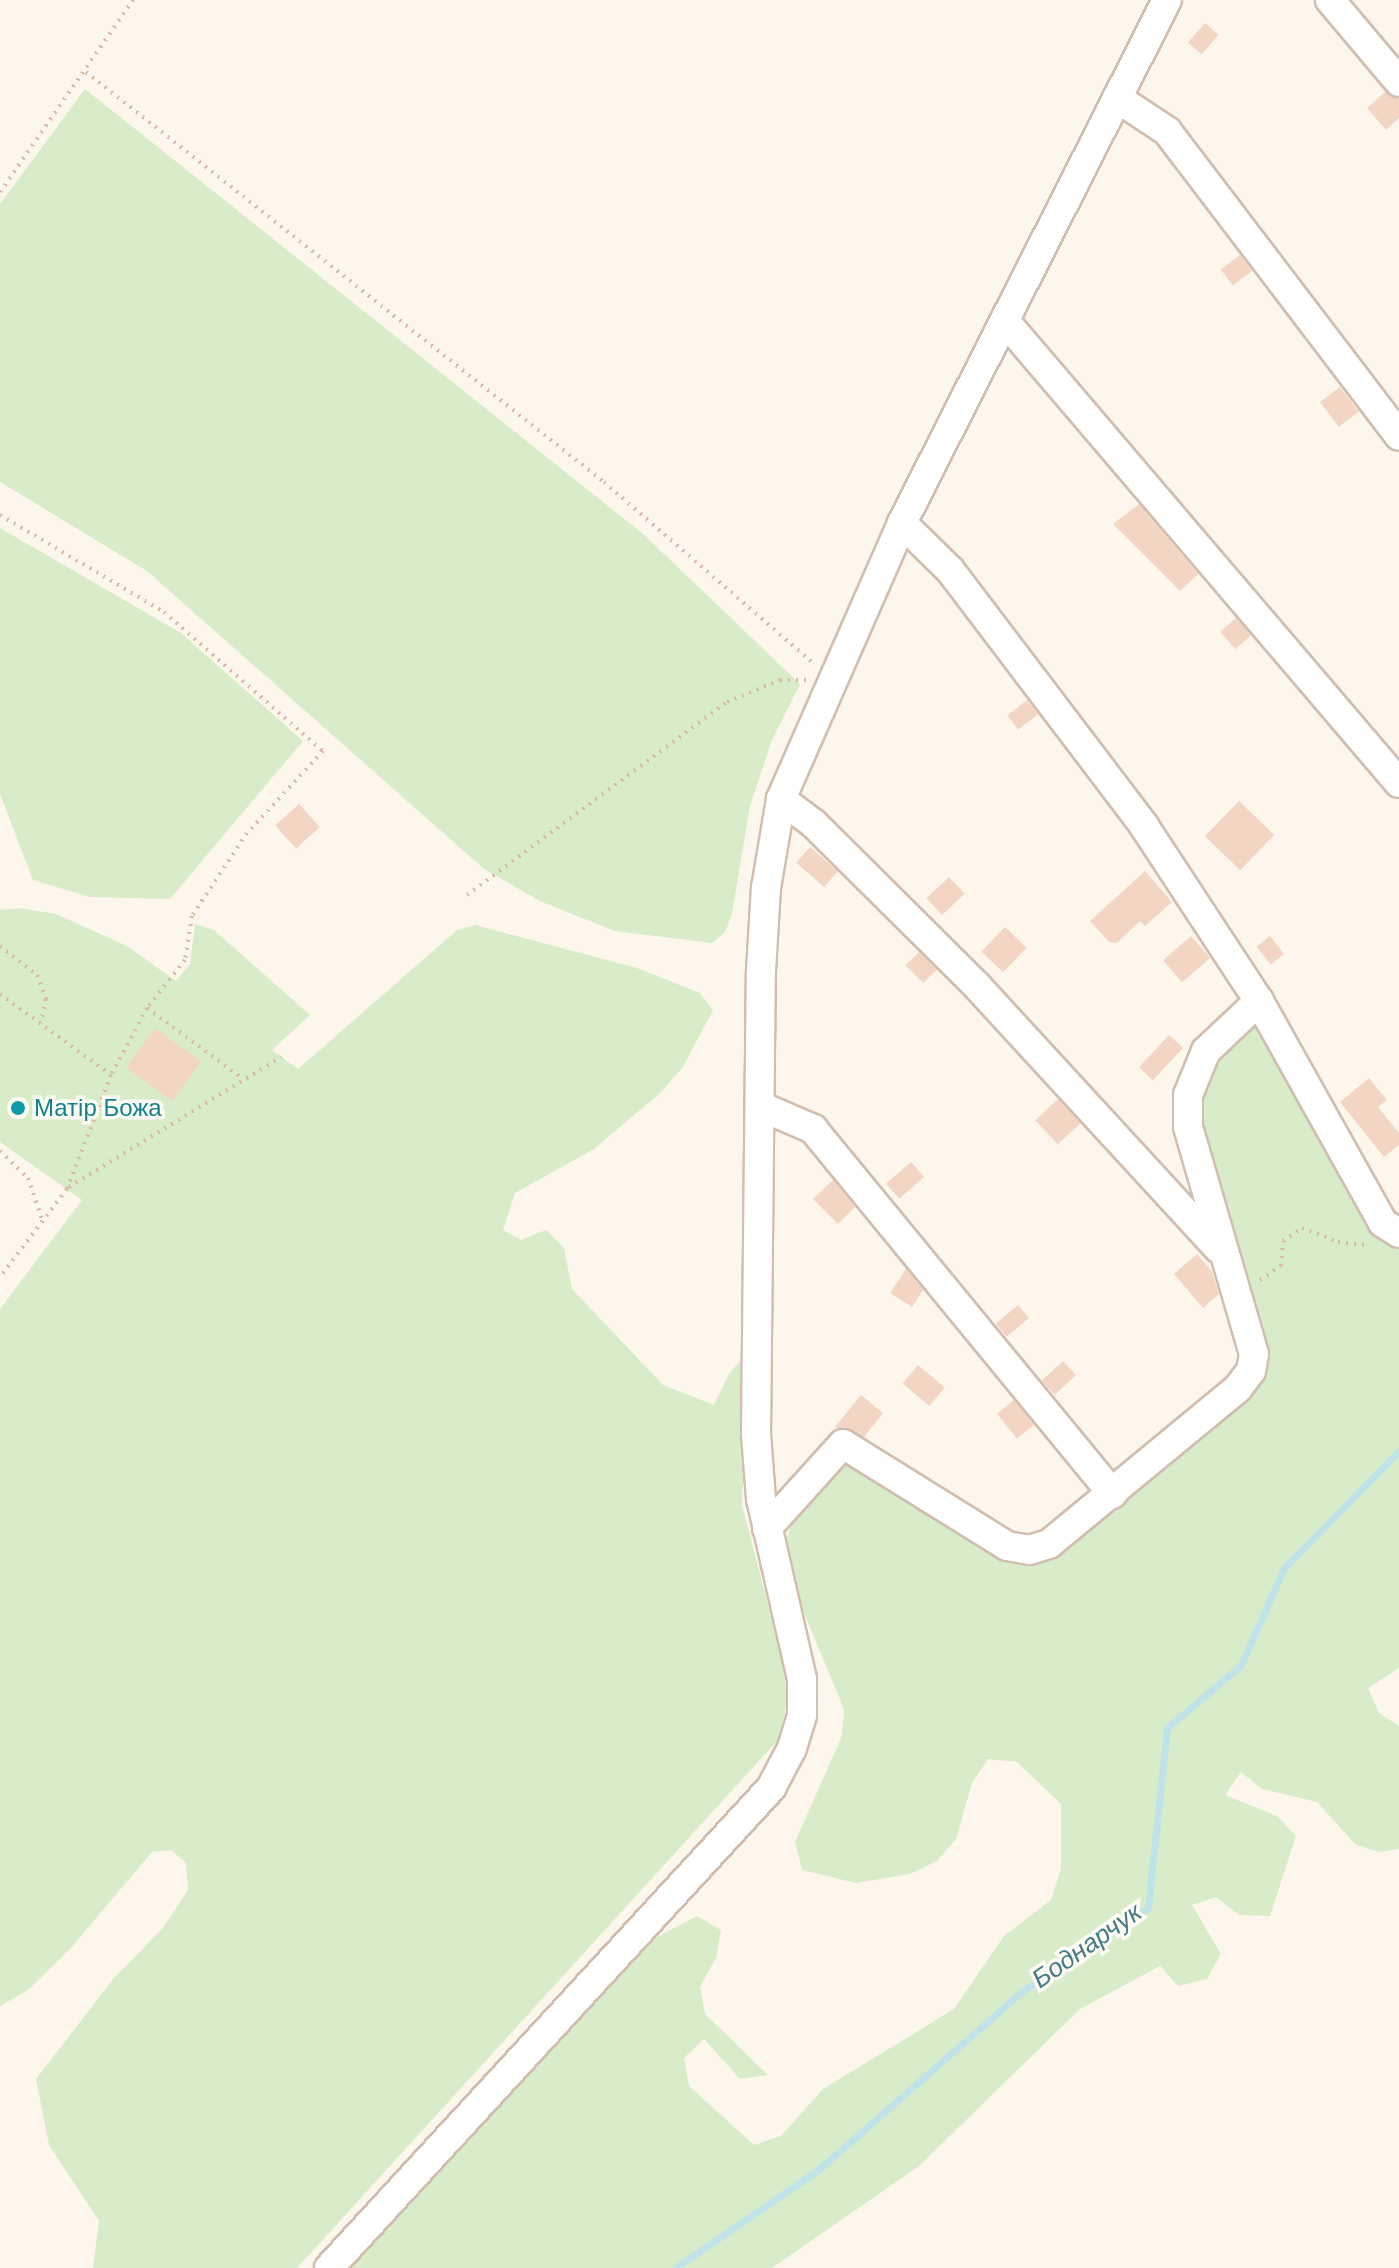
<!DOCTYPE html>
<html>
<head>
<meta charset="utf-8">
<style>
	body { margin:0 }
	#map { position:relative; width:1399px; height:2268px; overflow:hidden; background:#fdf6ec; font-family:Helvetica,sans-serif }
	div>[style] { position:absolute }
	.green>* { inset:0; background:#d8ecc9 }
	.stream>* { height:7px; margin:-3.5px; padding:0 3.5px; transform-origin:3.5px; border-radius:3.5px; background:#bfe3e8 }
	.building>* { inset:0; background:#f3d5c3; transform-origin:0 0 }
	.path>* { height:4px; margin-top:-2px; transform-origin:0; background:repeating-linear-gradient(90deg,#d9b8a5 0 2px,transparent 0 8px) }
	.roads { filter:drop-shadow(2px 0 #d1beb0) drop-shadow(-2px 0 #d1beb0) drop-shadow(0 2px #d1beb0) drop-shadow(0 -2px #d1beb0) }
	.minor>* { height:28px; margin:-14px; padding:0 14px; transform-origin:14px; border-radius:14px; background:#fff }
	.dots>* { width:22px; height:22px; translate:-50% -50%; box-sizing:border-box; border:4px solid #fffaf3; border-radius:50% }
	span { translate:-50% -50%; white-space:nowrap; text-align:center; line-height:1.15; -webkit-text-stroke:7px #fffaf3; paint-order:stroke }
	.culture-label { font-size:24px; color:#0d838f }
	.left { translate:0 -50%; text-align:left }
	.water-label { font-size:26px; color:#437c86; font-style:italic }
</style>
</head>
<body>
<div id="map">
	<div class="green">
		<i style="clip-path:polygon(85px 89px,642px 533px,800px 684px,772px 740px,750px 806px,732px 914px,725px 932px,712px 943px,615px 931px,542px 902px,484px 869px,147px 571px,0 482px,0 204px)"></i>
		<i style="clip-path:polygon(0 528px,181px 633px,303px 741px,170px 899px,90px 897px,33px 880px,0 794px)"></i>
		<i style="clip-path:polygon(20px 908px,56px 914px,127px 946px,176px 981px,190px 964px,195px 924px,214px 930px,310px 1015px,272px 1050px,298px 1069px,457px 930px,475px 925px,637px 968px,700px 993px,713px 1010px,683px 1067px,659px 1094px,594px 1149px,515px 1193px,503px 1230px,521px 1240px,546px 1230px,564px 1248px,572px 1289px,663px 1385px,714px 1405px,729px 1374px,742px 1359px,748px 1366px,742px 1505px,782px 1658px,788px 1700px,778px 1740px,297px 2268px,93px 2268px,99px 2221px,49px 2145px,36px 2079px,114px 1978px,163px 1928px,188px 1890px,186px 1863px,171px 1850px,152px 1852px,70px 1949px,28px 1990px,0 2006px,0 1309px,82px 1200px,0 1142px,0 910px)"></i>
		<i style="clip-path:polygon(1269px 1004px,1399px 1225px,1399px 1668px,1368px 1688px,1379px 1713px,1399px 1726px,1399px 1849px,1379px 1852px,1355px 1844px,1317px 1802px,1262px 1789px,1241px 1772px,1225px 1795px,1277px 1816px,1296px 1836px,1270px 1916px,1239px 1915px,1216px 1897px,1192px 1905px,1221px 1954px,1207px 1979px,1178px 1986px,1160px 1966px,1080px 2009px,919px 2166px,772px 2268px,336px 2268px,617px 1958px,697px 1916px,721px 1930px,716px 1958px,700px 1987px,705px 2014px,768px 2075px,740px 2079px,704px 2039px,684px 2058px,689px 2086px,754px 2145px,781px 2136px,823px 2089px,954px 2009px,1004px 1936px,1051px 1900px,1061px 1869px,1061px 1804px,1017px 1762px,988px 1759px,972px 1783px,956px 1839px,937px 1861px,910px 1874px,856px 1883px,802px 1870px,795px 1842px,842px 1736px,844px 1709px,789px 1577px,783px 1549px,792px 1523px,850px 1453px,1041px 1554px,1251px 1384px,1194px 1127px,1214px 1051px)"></i>
	</div>
	<div class="stream">
		<i style="left:675px;top:2268px;width:173px;rotate:-34.4deg"></i>
		<i style="left:818px;top:2170px;width:270px;rotate:-41.2deg"></i>
		<i style="left:1021px;top:1992px;width:152px;rotate:-33.5deg"></i>
		<i style="left:1148px;top:1908px;width:181px;rotate:-84deg"></i>
		<i style="left:1167px;top:1728px;width:97px;rotate:-40.4deg"></i>
		<i style="left:1241px;top:1665px;width:106px;rotate:-66.1deg"></i>
		<i style="left:1284px;top:1568px;width:164px;rotate:-45.5deg"></i>
	</div>
	<div class="building">
		<i style="left:1205px;top:23px;width:18px;height:26px;rotate:41deg"></i>
		<i style="clip-path:polygon(1385px 92px,1399px 99px,1399px 118px,1386px 130px,1367px 108px)"></i>
		<i style="left:1240px;top:255px;width:20px;height:24px;rotate:53deg"></i>
		<i style="left:1340px;top:387px;width:31px;height:25px;rotate:53deg"></i>
		<i style="clip-path:polygon(1139px 504px,1198px 574px,1180px 591px,1113px 524px)"></i>
		<i style="left:1236px;top:618px;width:23px;height:21px;rotate:49deg"></i>
		<i style="left:1027px;top:700px;width:18px;height:25px;rotate:52deg"></i>
		<i style="left:1239px;top:801px;width:49px;height:49px;rotate:44deg"></i>
		<i style="left:299px;top:804px;width:31px;height:32px;rotate:48deg"></i>
		<i style="left:810px;top:847px;width:37px;height:21px;rotate:41deg"></i>
		<i style="clip-path:polygon(1145px 871px,1172px 902px,1145px 926px,1140px 921px,1117px 943px,1109px 942px,1090px 921px)"></i>
		<i style="left:949px;top:877px;width:23px;height:31px;rotate:47deg"></i>
		<i style="left:1005px;top:927px;width:30px;height:34px;rotate:44deg"></i>
		<i style="left:1191px;top:936px;width:29px;height:37px;rotate:49deg"></i>
		<i style="left:1270px;top:936px;width:23px;height:17px;rotate:52deg"></i>
		<i style="left:919px;top:952px;width:25px;height:19px;rotate:45deg"></i>
		<i style="left:155px;top:1028px;width:57px;height:49px;rotate:36deg"></i>
		<i style="left:1169px;top:1035px;width:19px;height:44px;rotate:43deg"></i>
		<i style="clip-path:polygon(1369px 1078px,1387px 1100px,1378px 1107px,1399px 1133px,1399px 1145px,1384px 1157px,1340px 1102px)"></i>
		<i style="left:1058px;top:1099px;width:33px;height:31px;rotate:47deg"></i>
		<i style="left:911px;top:1162px;width:20px;height:33px;rotate:49deg"></i>
		<i style="clip-path:polygon(833px 1180px,855px 1207px,838px 1224px,813px 1199px)"></i>
		<i style="clip-path:polygon(1197px 1254px,1212px 1272px,1219px 1294px,1203px 1308px,1174px 1274px)"></i>
		<i style="clip-path:polygon(906px 1269px,923px 1290px,912px 1307px,890px 1293px)"></i>
		<i style="left:1018px;top:1305px;width:17px;height:29px;rotate:50deg"></i>
		<i style="left:1063px;top:1361px;width:19px;height:29px;rotate:47deg"></i>
		<i style="left:918px;top:1365px;width:35px;height:24px;rotate:40deg"></i>
		<i style="clip-path:polygon(861px 1395px,883px 1413px,864px 1437px,835px 1427px)"></i>
		<i style="left:1014px;top:1400px;width:32px;height:22px;rotate:51deg"></i>
	</div>
	<div class="path">
		<i style="left:86px;top:72px;width:661px;rotate:38.36deg"></i>
		<i style="left:604px;top:482px;width:278px;rotate:40.9deg"></i>
		<i style="left:0;top:192px;width:234px;rotate:-55.3deg"></i>
		<i style="left:0;top:515px;width:191px;rotate:30.6deg"></i>
		<i style="left:164px;top:612px;width:211px;rotate:41.2deg"></i>
		<i style="left:323px;top:751px;width:112px;rotate:132.8deg"></i>
		<i style="left:247px;top:833px;width:100px;rotate:123.5deg"></i>
		<i style="left:192px;top:916px;width:45px;rotate:99deg"></i>
		<i style="left:185px;top:960px;width:61px;rotate:128.4deg"></i>
		<i style="left:147px;top:1008px;width:76px;rotate:118.2deg"></i>
		<i style="left:111px;top:1075px;width:122px;rotate:111.1deg"></i>
		<i style="left:67px;top:1189px;width:111px;rotate:127.3deg"></i>
		<i style="left:467px;top:895px;width:324px;rotate:-36.6deg"></i>
		<i style="left:727px;top:702px;width:57px;rotate:-22.5deg"></i>
		<i style="left:780px;top:680px;width:28px"></i>
		<i style="left:0;top:946px;width:47px;rotate:38.1deg"></i>
		<i style="left:37px;top:975px;width:26px;rotate:69deg"></i>
		<i style="left:46px;top:999px;width:25px;rotate:102deg"></i>
		<i style="left:0;top:994px;width:137px;rotate:36.1deg"></i>
		<i style="left:147px;top:1008px;width:118px;rotate:36.4deg"></i>
		<i style="left:0;top:1151px;width:39px;rotate:44deg"></i>
		<i style="left:28px;top:1178px;width:46px;rotate:71.2deg"></i>
		<i style="left:69px;top:1187px;width:249px;rotate:-31.5deg"></i>
		<i style="left:1260px;top:1280px;width:25px;rotate:-34deg"></i>
		<i style="left:1281px;top:1266px;width:25px;rotate:-85deg"></i>
		<i style="left:1283px;top:1241px;width:23px;rotate:-34deg"></i>
		<i style="left:1302px;top:1228px;width:39px;rotate:21deg"></i>
		<i style="left:1338px;top:1242px;width:31px;rotate:6deg"></i>
	</div>
	<div class="roads">
		<div class="minor">
			<i style="left:1330px;top:0;width:107px;rotate:49.9deg"></i>
			<i style="left:1117px;top:98px;width:60px;rotate:33.4deg"></i>
			<i style="left:1167px;top:131px;width:383px;rotate:52.7deg"></i>
			<i style="left:1005px;top:321px;width:607px;rotate:49.54deg"></i>
			<i style="left:902px;top:523px;width:67px;rotate:44.4deg"></i>
			<i style="left:950px;top:570px;width:321px;rotate:52.8deg"></i>
			<i style="left:1144px;top:826px;width:209px;rotate:56.7deg"></i>
			<i style="left:1259px;top:1001px;width:254px;rotate:60.8deg"></i>
			<i style="left:1383px;top:1223px;width:19px;rotate:32deg"></i>
			<i style="left:781px;top:799px;width:40px;rotate:37deg"></i>
			<i style="left:813px;top:823px;width:233px;rotate:44.8deg"></i>
			<i style="left:978px;top:987px;width:355px;rotate:47.4deg"></i>
			<i style="left:762px;top:1107px;width:56px;rotate:23.3deg"></i>
			<i style="left:813px;top:1129px;width:472px;rotate:50.6deg"></i>
			<i style="left:767px;top:1528px;width:113px;rotate:-47.9deg"></i>
			<i style="left:843px;top:1444px;width:193px;rotate:31.9deg"></i>
			<i style="left:1007px;top:1546px;width:22px;rotate:10deg"></i>
			<i style="left:1029px;top:1550px;width:21px;rotate:-17deg"></i>
			<i style="left:1049px;top:1544px;width:245px;rotate:-39.5deg"></i>
			<i style="left:1238px;top:1388px;width:21px;rotate:-53deg"></i>
			<i style="left:1251px;top:1371px;width:17px;rotate:-80deg"></i>
			<i style="left:1254px;top:1354px;width:236px;rotate:-106.2deg"></i>
			<i style="left:1188px;top:1127px;width:32px;rotate:-90deg"></i>
			<i style="left:1188px;top:1095px;width:48px;rotate:-67.8deg"></i>
			<i style="left:1206px;top:1051px;width:73px;rotate:-43.3deg"></i>
			<i style="left:329px;top:2268px;width:653px;rotate:-47.36deg"></i>
			<i style="left:771px;top:1788px;width:45px;rotate:-62.3deg"></i>
			<i style="left:792px;top:1748px;width:34px;rotate:-73deg"></i>
			<i style="left:802px;top:1715px;width:36px;rotate:-90deg"></i>
			<i style="left:802px;top:1679px;width:185px;rotate:-102.8deg"></i>
			<i style="left:761px;top:1499px;width:65px;rotate:-94.4deg"></i>
			<i style="left:756px;top:1434px;width:463px;rotate:-89.4deg"></i>
			<i style="left:761px;top:971px;width:83px;rotate:-86.6deg"></i>
			<i style="left:766px;top:888px;width:90px;rotate:-80.4deg"></i>
			<i style="left:781px;top:799px;width:301px;rotate:-66.3deg"></i>
			<i style="left:902px;top:523px;width:586px;rotate:-63.13deg"></i>
		</div>
	</div>
	<div class="dots">
		<i style="left:18px;top:1108px;background:#0f9aa8"></i>
	</div>
	<div class="culture-label">
		<span class="left" style="left:34px;top:1108px">Матір Божа</span>
	</div>
	<div class="water-label">
		<span style="left:1087px;top:1946px;rotate:-35deg">Боднарчук</span>
	</div>
</div>
</body>
</html>
